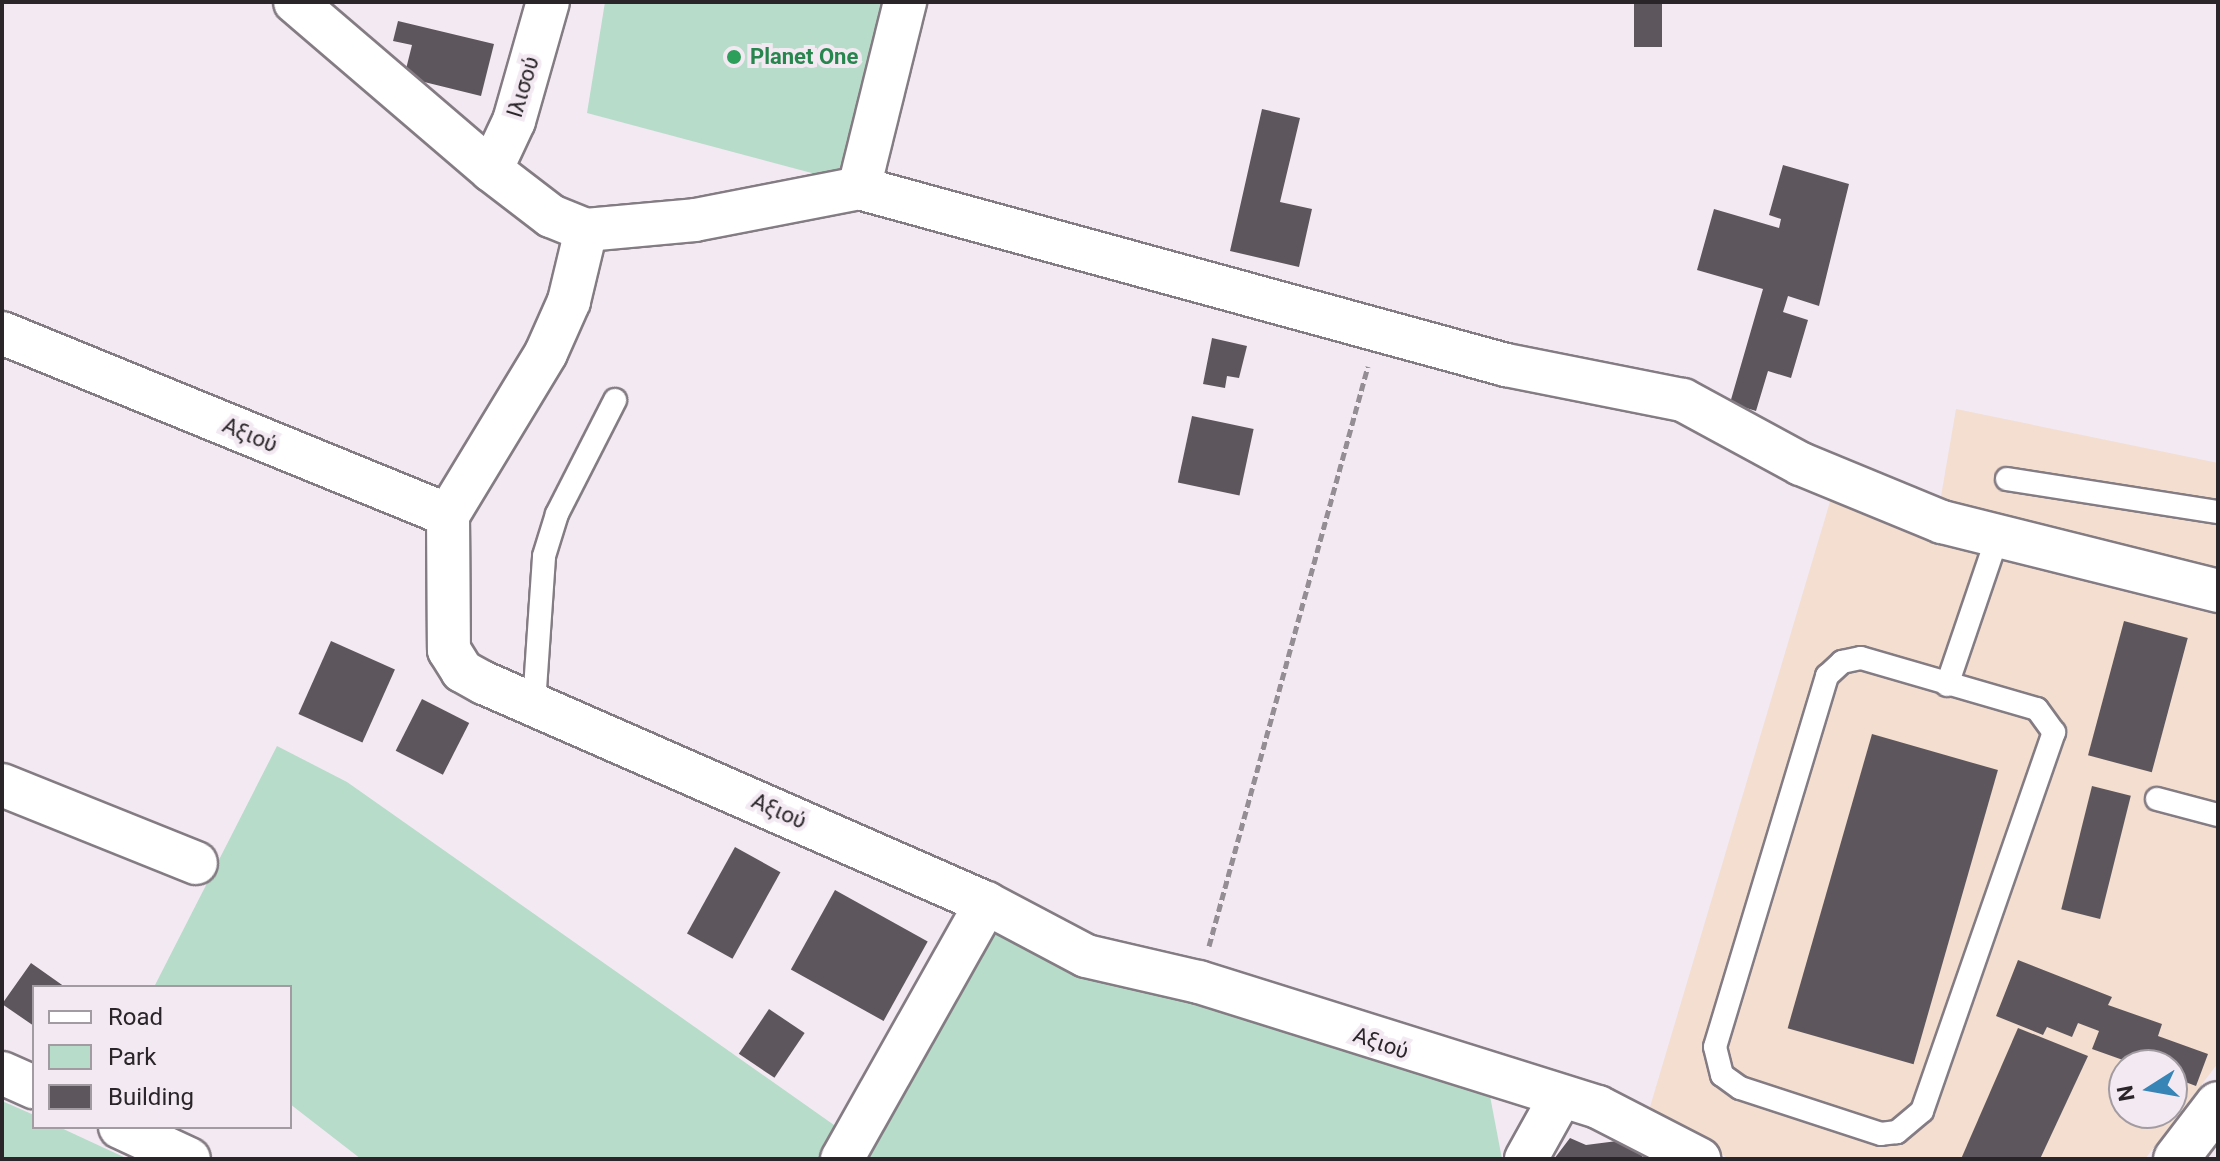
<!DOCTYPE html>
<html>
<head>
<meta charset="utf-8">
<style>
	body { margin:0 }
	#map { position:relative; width:2220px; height:1161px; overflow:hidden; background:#f3e9f2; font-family:Roboto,sans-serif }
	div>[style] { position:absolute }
	.industrial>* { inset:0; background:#f3ded0 }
	.green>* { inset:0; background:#b7dcc9 }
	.building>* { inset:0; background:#5e565d; transform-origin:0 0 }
	.path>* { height:5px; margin-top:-2.5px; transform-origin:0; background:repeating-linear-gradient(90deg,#948d93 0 8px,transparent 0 12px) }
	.roads { filter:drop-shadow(2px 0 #847c83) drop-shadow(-2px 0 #847c83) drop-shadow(0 2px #847c83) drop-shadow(0 -2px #847c83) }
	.service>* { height:22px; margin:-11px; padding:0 11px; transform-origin:11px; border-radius:11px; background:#fff }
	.minor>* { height:42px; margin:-21px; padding:0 21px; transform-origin:21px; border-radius:21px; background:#fff }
	.secondary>* { height:44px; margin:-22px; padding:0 22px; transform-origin:22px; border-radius:22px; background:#fff }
	.dots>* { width:22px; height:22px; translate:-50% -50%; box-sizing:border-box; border:4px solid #f3e9f2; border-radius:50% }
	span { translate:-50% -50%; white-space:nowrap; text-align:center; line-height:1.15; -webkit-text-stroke:8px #f3e9f2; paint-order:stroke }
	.leisure-label { font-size:22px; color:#27864d; font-weight:700 }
	.left { translate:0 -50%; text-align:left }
	.street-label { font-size:22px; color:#292528 }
	.frame { position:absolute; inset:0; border:4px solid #292528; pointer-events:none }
	.legend { position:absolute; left:32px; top:985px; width:260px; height:144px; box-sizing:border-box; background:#f3e9f2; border:2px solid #a29ba1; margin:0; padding:10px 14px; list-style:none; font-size:24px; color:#292528 }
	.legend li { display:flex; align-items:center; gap:16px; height:40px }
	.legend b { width:40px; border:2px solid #a29ba1 }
	.north { position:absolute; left:2108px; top:1049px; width:80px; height:80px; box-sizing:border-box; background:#f3e9f2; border:2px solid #a29ba1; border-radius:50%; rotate:259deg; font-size:22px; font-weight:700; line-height:32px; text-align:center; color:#292528 }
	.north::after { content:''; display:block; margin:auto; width:28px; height:36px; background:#3784b7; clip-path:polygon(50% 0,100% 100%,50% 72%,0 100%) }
</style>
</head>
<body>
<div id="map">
	<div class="industrial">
		<i style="clip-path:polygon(evenodd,1956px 409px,2218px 463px,2218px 1063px,2145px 1159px,1729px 1159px,1650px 1107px,1840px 468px,1939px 508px,1956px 409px,2124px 1065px,2172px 1065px,2172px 1113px,2124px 1113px,2124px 1065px)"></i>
	</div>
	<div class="green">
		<i style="clip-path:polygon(605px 2px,887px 2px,838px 180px,587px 113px)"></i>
		<i style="clip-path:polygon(277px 746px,347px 782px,851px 1137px,981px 917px,1490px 1096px,1502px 1159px,361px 1159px,290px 1104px,290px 987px,154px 987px)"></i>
		<i style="clip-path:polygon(2px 1101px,34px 1115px,34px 1127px,59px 1127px,128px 1159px,2px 1159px)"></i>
	</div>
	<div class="building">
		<i style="left:1634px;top:2px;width:28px;height:45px"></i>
		<i style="clip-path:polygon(398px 21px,494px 44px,481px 96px,404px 77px,412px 45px,393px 41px)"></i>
		<i style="clip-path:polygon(1262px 109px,1300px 118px,1280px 202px,1312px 209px,1299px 267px,1230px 251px)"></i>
		<i style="clip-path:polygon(1783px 165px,1849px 184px,1819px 306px,1788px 296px,1783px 312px,1808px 320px,1791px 378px,1768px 371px,1756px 411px,1730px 403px,1763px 289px,1697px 270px,1714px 209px,1779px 228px,1781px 219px,1769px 215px)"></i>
		<i style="clip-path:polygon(1212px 338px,1247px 346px,1239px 378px,1227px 376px,1225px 388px,1203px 384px)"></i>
		<i style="left:1192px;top:416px;width:63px;height:68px;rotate:12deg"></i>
		<i style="left:2124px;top:621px;width:66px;height:139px;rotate:15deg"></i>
		<i style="left:331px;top:641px;width:70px;height:80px;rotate:24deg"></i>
		<i style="left:422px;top:699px;width:53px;height:58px;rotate:27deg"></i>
		<i style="left:1872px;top:734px;width:131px;height:306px;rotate:16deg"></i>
		<i style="left:2092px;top:786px;width:40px;height:127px;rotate:14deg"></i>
		<i style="left:735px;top:847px;width:52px;height:99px;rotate:29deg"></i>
		<i style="left:835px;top:890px;width:106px;height:91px;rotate:29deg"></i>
		<i style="clip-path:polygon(2018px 960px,2112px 997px,2108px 1005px,2162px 1024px,2158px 1036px,2208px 1054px,2196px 1086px,2172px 1077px,2172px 1065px,2137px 1065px,2092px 1049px,2099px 1031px,2078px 1023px,2072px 1037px,2047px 1027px,2043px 1035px,1996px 1016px)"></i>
		<i style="clip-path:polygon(31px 963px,65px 987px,34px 987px,34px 1026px,2px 1004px)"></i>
		<i style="left:769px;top:1009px;width:43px;height:54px;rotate:34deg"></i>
		<i style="clip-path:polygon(2018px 1028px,2088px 1056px,2040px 1159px,1961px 1159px)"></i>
		<i style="clip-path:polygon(1570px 1138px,1586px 1145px,1625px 1140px,1645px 1159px,1554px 1159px)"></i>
	</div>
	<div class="path">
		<i style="left:1209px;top:946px;width:601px;rotate:-74.67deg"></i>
	</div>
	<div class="roads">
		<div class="service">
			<i style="left:2007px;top:479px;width:214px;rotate:8.9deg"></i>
			<i style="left:1861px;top:658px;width:183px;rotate:16.2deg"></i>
			<i style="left:2037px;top:709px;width:29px;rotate:54deg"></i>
			<i style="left:2054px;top:732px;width:401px;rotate:109.2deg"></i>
			<i style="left:1922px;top:1111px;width:33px;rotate:140deg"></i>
			<i style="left:1897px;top:1132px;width:16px;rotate:173deg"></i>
			<i style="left:1881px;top:1134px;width:148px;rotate:-161.9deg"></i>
			<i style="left:1740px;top:1088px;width:22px;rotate:-144deg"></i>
			<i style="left:1722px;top:1075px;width:29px;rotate:-104deg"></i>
			<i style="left:1715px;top:1047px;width:388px;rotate:-73.2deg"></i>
			<i style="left:1827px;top:676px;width:21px;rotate:-43deg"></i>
			<i style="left:1842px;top:662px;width:19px;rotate:-12deg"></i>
			<i style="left:1947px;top:685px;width:155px;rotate:-71.2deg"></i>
			<i style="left:534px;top:704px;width:148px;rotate:-86.1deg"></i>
			<i style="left:544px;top:556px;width:44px;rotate:-72.8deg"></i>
			<i style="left:557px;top:514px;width:128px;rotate:-63deg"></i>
			<i style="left:2157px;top:799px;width:63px;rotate:14.7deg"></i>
		</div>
		<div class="minor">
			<i style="left:295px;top:2px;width:258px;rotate:40.6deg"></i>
			<i style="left:491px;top:170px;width:76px;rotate:37.5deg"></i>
			<i style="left:551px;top:216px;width:38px;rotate:22deg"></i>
			<i style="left:586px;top:230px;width:109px;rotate:-5.2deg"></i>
			<i style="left:695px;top:220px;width:167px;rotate:-11deg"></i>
			<i style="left:859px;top:188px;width:671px;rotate:15.3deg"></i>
			<i style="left:1506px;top:365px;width:180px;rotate:11.2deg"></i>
			<i style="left:1683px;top:400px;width:134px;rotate:28.5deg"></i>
			<i style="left:1801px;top:464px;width:152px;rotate:22.4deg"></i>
			<i style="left:1942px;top:522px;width:284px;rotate:14deg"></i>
			<i style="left:491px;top:170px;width:54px;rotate:-64.9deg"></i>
			<i style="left:514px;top:121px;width:124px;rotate:-74.1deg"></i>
			<i style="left:859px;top:188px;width:192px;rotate:-76.1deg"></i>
			<i style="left:2px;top:333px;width:482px;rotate:22.2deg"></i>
			<i style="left:448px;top:515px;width:135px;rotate:89.6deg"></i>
			<i style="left:449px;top:650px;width:25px;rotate:58deg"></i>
			<i style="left:462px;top:671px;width:25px;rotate:29deg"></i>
			<i style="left:484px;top:683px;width:548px;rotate:23.67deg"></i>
			<i style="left:986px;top:903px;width:113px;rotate:27.9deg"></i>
			<i style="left:1086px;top:956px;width:116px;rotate:13deg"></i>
			<i style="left:1199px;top:982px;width:418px;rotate:17.4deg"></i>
			<i style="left:1598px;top:1107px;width:114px;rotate:27.2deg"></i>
			<i style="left:448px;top:515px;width:189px;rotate:-58.8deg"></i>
			<i style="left:546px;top:353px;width:57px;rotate:-66.1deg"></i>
			<i style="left:569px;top:301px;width:73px;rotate:-76.5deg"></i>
			<i style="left:2px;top:785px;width:209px;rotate:21.9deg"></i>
			<i style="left:2px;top:1073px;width:35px;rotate:24deg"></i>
			<i style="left:120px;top:1127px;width:76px;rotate:24.9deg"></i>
			<i style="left:842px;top:1159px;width:294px;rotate:-60.6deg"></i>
			<i style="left:1526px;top:1159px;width:70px;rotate:-60.9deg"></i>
		</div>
		<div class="secondary">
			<i style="left:2176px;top:1159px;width:69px;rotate:-52.6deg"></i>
		</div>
	</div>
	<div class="dots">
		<i style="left:734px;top:57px;background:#2e9e5b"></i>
	</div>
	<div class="leisure-label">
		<span class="left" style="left:750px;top:57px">Planet One</span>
	</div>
	<div class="street-label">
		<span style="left:523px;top:87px;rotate:-73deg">Ιλισού</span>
		<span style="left:250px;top:435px;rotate:23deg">Αξιού</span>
		<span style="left:779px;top:811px;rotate:24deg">Αξιού</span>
		<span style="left:1381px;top:1043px;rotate:19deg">Αξιού</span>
	</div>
	<div class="frame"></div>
	<ul class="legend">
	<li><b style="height:10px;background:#fff"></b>Road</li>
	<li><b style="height:22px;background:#b7dcc9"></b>Park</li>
	<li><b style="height:22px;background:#5e565d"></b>Building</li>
	</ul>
	<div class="north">N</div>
</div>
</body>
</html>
